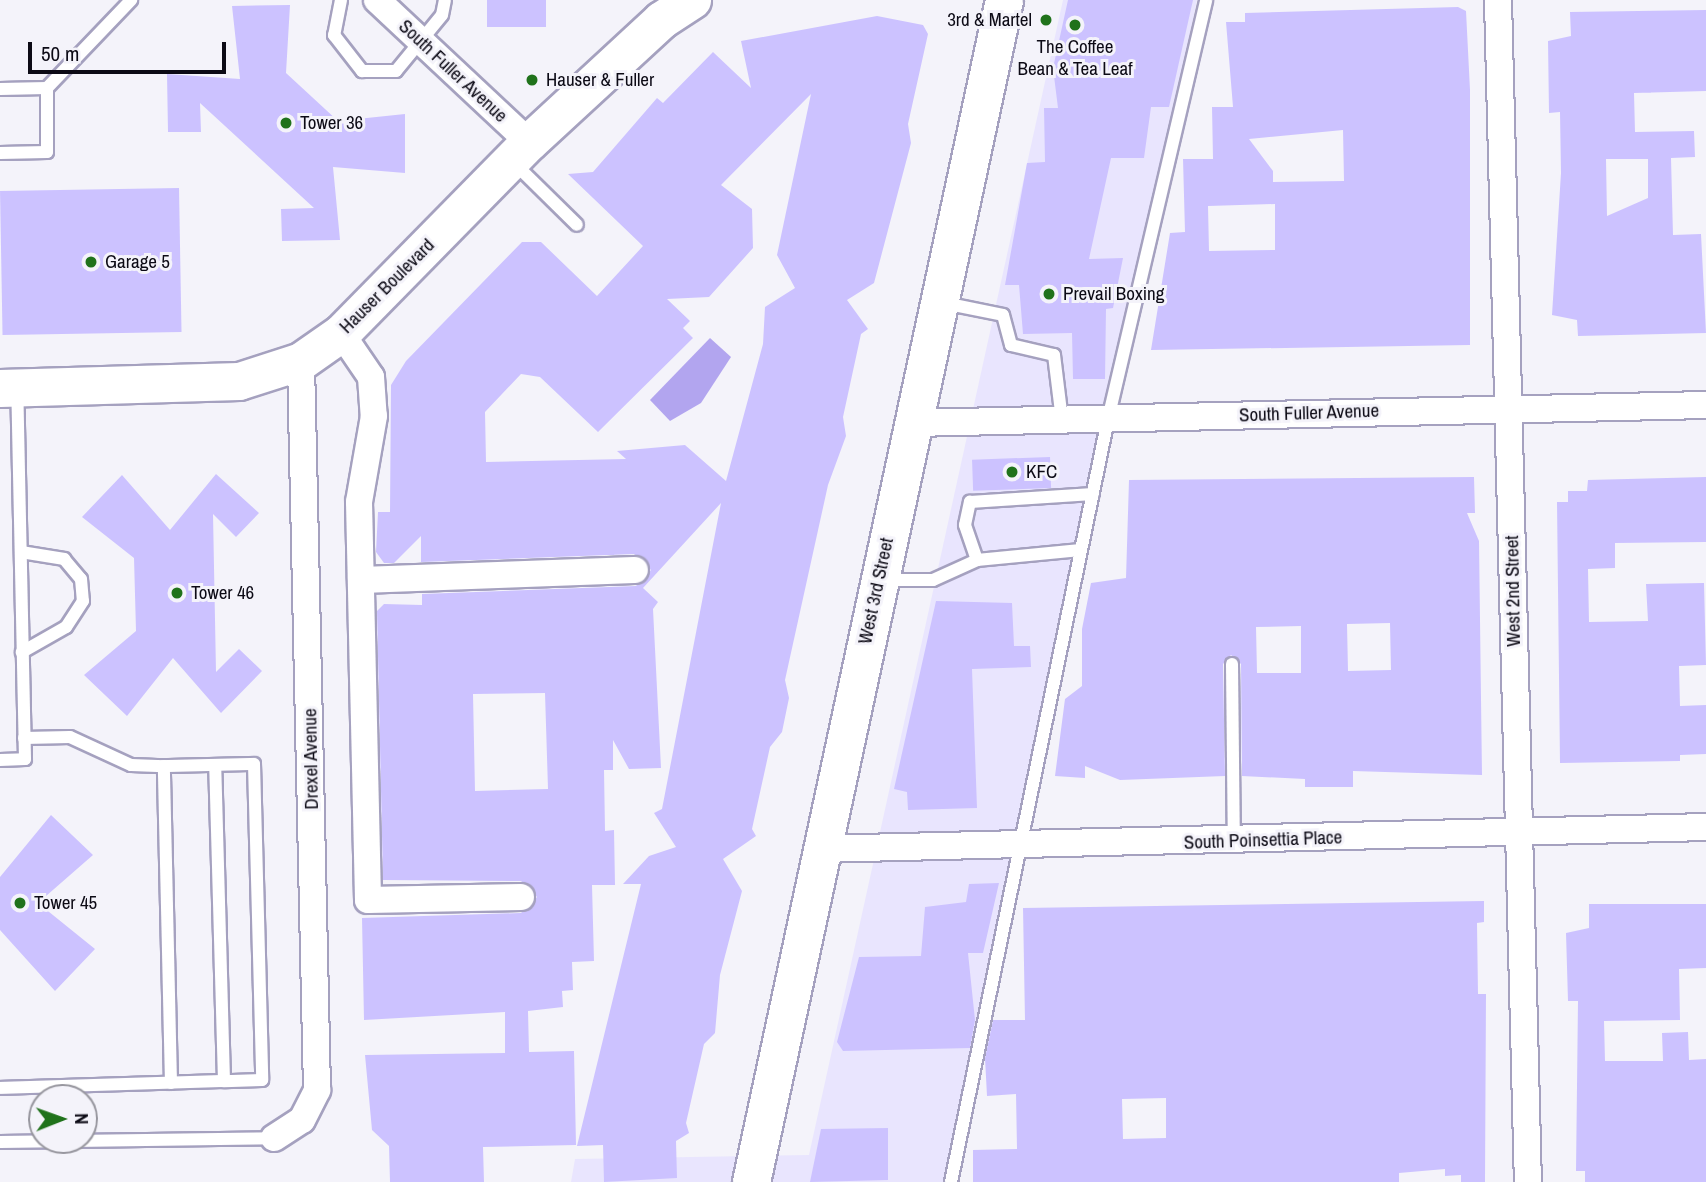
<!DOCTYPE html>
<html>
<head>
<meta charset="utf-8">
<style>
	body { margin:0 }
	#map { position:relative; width:1706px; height:1182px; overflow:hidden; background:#f4f3fa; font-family:"Archivo Narrow",sans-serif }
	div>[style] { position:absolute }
	.built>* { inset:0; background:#e9e5fe }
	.water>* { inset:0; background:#b2a5ef }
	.building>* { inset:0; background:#ccc2ff; transform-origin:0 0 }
	.roads { filter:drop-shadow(2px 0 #a5a1bf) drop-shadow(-2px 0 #a5a1bf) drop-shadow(0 2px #a5a1bf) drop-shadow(0 -2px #a5a1bf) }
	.lane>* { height:12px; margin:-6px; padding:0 6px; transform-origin:6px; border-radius:6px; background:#fff }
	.street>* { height:26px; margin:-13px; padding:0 13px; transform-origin:13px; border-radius:13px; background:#fff }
	.secondary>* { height:37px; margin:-18.5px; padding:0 18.5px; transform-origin:18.5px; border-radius:18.5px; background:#fff }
	.dots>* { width:19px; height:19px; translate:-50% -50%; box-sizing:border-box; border:4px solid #f4f3fa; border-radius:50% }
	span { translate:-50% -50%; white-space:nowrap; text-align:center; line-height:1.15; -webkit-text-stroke:6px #f4f3fa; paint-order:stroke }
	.poi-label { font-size:19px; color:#0c0a15 }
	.right { translate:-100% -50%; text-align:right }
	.left { translate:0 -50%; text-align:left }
	.street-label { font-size:19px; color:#0c0a15 }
	.north { position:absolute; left:28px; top:1084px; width:70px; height:70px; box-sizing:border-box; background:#f4f3fa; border:2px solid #97969e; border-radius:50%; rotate:89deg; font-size:19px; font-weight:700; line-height:28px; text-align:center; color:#0c0a15 }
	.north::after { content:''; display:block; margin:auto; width:24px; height:32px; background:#20721b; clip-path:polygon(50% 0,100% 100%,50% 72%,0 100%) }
	.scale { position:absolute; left:28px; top:42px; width:198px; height:32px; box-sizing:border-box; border:4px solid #0c0a15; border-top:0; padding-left:9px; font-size:21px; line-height:24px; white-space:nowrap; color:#0c0a15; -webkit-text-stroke:5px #f4f3fa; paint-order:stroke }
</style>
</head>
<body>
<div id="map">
	<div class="built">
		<i style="clip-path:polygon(1063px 0,1197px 0,953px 1182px,571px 1182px,575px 1159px,809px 1155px)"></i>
	</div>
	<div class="water">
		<i style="clip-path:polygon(710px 338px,731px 357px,701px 403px,670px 421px,650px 400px)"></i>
	</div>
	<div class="building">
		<i style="left:487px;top:0;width:59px;height:27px"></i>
		<i style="clip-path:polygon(1068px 0,1193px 0,1169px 107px,1151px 107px,1144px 158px,1111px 158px,1089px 259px,1123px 258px,1113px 308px,1106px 309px,1105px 379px,1073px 379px,1072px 333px,1023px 334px,1019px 285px,1005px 285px,1027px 163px,1045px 162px,1044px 108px,1058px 108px,1053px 68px)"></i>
		<i style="clip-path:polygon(290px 5px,286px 73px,338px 121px,405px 114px,405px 173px,333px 167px,340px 240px,282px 241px,281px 209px,314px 208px,200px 103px,201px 132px,168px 132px,167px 74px,240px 79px,232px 6px)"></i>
		<i style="clip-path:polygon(evenodd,1458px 7px,1466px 11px,1470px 90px,1470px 345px,1151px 350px,1170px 233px,1185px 232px,1183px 159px,1213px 159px,1212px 107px,1233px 107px,1226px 22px,1245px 22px,1245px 13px,1458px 7px,1343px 130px,1344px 181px,1273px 182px,1273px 171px,1249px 139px,1343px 130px,1458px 7px,1275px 204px,1275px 250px,1209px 251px,1208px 206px,1275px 204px)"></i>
		<i style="clip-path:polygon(evenodd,1706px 10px,1706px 91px,1634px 93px,1635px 132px,1694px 131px,1695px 157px,1671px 158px,1673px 235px,1701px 234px,1706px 333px,1578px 336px,1577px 320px,1552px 315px,1561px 173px,1560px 112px,1549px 113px,1548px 41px,1571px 36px,1570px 12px,1706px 10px,1606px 159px,1648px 159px,1648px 198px,1607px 216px,1606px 159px)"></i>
		<i style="clip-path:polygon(evenodd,877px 16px,923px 25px,928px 34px,908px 124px,911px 143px,874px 283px,847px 300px,868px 329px,861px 334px,843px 417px,846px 436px,828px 485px,785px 680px,789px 698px,782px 732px,770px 747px,752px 829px,756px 836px,723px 859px,742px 891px,720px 975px,715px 1033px,704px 1044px,686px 1123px,689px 1133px,676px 1141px,677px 1178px,604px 1182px,603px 1145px,577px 1146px,641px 884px,623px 884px,649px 856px,676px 847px,654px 813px,662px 809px,721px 503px,643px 588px,658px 602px,653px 609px,661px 768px,629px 769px,613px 740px,613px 770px,604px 770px,605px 831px,614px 830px,615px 885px,592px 885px,594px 961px,572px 962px,573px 990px,562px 991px,563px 1007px,528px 1011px,529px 1052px,574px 1051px,576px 1145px,483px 1147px,484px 1182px,390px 1182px,389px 1146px,372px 1130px,365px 1055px,505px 1053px,505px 1012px,364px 1020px,362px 918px,521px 913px,537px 897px,521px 881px,383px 880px,377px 611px,384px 604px,422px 605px,422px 594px,636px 586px,651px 570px,634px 554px,421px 562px,421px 536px,394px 563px,384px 563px,376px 552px,378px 512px,390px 512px,391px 385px,406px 361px,522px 242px,541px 242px,597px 296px,643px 246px,568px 174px,593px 172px,657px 98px,663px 103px,713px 52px,751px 88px,741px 41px,877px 16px,811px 94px,777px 255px,795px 288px,765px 307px,763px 344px,726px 481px,685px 445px,617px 451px,626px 459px,486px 462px,485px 412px,521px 374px,540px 377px,598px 432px,693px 338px,683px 328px,690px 321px,667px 299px,709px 297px,753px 248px,752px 209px,721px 185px,811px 94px,877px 16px,545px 693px,548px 789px,475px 791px,473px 694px,545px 693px)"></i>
		<i style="left:179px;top:188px;width:144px;height:179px;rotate:89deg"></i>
		<i style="left:1050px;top:457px;width:31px;height:78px;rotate:88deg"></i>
		<i style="clip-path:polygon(216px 474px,259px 513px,236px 537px,213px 514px,216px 672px,239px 649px,262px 671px,221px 713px,173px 658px,127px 716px,84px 675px,136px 631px,134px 558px,82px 517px,122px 475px,170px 530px)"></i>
		<i style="clip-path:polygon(evenodd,1474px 477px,1475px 513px,1467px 513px,1479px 541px,1482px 775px,1353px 771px,1353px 787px,1305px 787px,1305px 779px,1242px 776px,1241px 664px,1231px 655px,1223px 664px,1225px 776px,1120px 780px,1085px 766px,1085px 778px,1055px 776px,1065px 699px,1082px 686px,1082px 629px,1091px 583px,1126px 578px,1129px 480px,1474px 477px,1390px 623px,1391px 670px,1348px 671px,1347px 624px,1390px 623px,1474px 477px,1301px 626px,1301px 673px,1257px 673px,1256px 627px,1301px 626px)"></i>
		<i style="clip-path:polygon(1706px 477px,1706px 542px,1615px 543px,1615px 568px,1588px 569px,1589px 622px,1648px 621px,1646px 584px,1704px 583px,1706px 665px,1679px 666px,1680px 706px,1706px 705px,1706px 754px,1680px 755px,1680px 761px,1560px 763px,1557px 502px,1568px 502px,1568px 491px,1587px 491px,1588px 480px)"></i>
		<i style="clip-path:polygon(936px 601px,1012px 603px,1014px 646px,1030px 646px,1031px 667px,972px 669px,977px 808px,908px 810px,907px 792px,894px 789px)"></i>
		<i style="clip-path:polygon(51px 815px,93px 855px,38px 903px,95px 949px,55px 991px,0 930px,0 877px)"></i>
		<i style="clip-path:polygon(999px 883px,983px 953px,968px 953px,975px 1020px,970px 1048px,843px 1051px,837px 1042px,859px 957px,921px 956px,925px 907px,966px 902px,969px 884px)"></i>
		<i style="clip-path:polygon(evenodd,1484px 901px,1484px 922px,1477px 923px,1478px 994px,1486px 994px,1485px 1182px,1461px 1182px,1461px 1175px,1445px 1176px,1445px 1169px,1399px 1173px,1399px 1182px,973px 1182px,973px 1150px,1017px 1149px,1016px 1094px,987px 1096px,985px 1058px,993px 1020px,1025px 1020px,1023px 908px,1484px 901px,1166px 1098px,1166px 1138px,1123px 1139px,1122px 1099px,1166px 1098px)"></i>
		<i style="clip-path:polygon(1589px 904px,1706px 904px,1706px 968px,1679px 969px,1680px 1020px,1604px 1021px,1605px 1061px,1663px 1061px,1662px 1033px,1688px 1032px,1689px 1060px,1706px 1059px,1706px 1182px,1585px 1182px,1585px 1171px,1576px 1171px,1578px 1001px,1568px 1001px,1566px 933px,1589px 928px)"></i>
		<i style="clip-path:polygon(888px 1128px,888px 1180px,810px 1182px,821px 1129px)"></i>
	</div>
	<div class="roads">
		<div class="lane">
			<i style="left:341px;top:0;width:36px;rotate:101deg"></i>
			<i style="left:334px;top:35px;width:46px;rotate:52.1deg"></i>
			<i style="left:362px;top:71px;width:34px"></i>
			<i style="left:396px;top:71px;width:72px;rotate:-50.6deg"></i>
			<i style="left:442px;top:15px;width:15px;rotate:-79deg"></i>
			<i style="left:0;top:89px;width:47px;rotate:-1.2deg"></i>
			<i style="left:47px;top:88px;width:122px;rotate:-46.3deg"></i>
			<i style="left:0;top:153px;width:47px;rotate:-1.2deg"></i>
			<i style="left:47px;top:152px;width:64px;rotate:-90deg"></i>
			<i style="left:514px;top:163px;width:88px;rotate:44.5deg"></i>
			<i style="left:944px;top:303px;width:60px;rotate:11.5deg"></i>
			<i style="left:1003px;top:315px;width:31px;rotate:75deg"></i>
			<i style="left:1011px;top:345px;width:44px;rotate:13.1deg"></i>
			<i style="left:1054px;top:355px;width:65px;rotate:83deg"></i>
			<i style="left:21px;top:552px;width:44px;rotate:9.2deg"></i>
			<i style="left:64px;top:559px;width:26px;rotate:50deg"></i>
			<i style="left:81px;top:579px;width:22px;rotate:85deg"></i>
			<i style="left:83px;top:601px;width:31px;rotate:123deg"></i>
			<i style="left:66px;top:627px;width:51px;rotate:150.4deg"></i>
			<i style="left:977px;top:560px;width:37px;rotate:-109deg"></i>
			<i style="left:965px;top:525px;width:24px;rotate:-78deg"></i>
			<i style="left:970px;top:502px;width:123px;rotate:-3.7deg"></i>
			<i style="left:882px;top:580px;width:51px"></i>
			<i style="left:933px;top:580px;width:48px;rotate:-24.4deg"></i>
			<i style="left:977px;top:560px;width:104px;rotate:-5.5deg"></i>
			<i style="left:1232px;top:664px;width:177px;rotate:89.4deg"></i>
			<i style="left:24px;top:738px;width:46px;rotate:-1.2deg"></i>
			<i style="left:70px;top:737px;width:67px;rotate:24.7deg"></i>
			<i style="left:131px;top:765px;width:33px;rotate:2deg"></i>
			<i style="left:0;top:760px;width:25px;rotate:-2deg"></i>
			<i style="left:25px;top:759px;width:370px;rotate:-91.2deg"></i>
			<i style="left:171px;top:1083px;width:317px;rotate:-91.3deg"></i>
			<i style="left:164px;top:766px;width:90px;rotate:-1.3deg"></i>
			<i style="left:254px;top:764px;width:316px;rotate:88.5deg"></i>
			<i style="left:262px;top:1080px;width:38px;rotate:178deg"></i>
			<i style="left:0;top:1088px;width:224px;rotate:-1.8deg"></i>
			<i style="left:224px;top:1081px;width:316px;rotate:-91.6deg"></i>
			<i style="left:0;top:1142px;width:274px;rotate:-0.8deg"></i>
			<i style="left:951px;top:1182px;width:779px;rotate:-78.37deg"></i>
			<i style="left:1108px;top:419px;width:430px;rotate:-76.8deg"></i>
		</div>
		<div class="street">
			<i style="left:377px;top:0;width:208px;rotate:43.1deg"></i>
			<i style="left:1498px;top:0;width:1182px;rotate:88.55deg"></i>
			<i style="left:341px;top:333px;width:53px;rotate:55.7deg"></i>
			<i style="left:371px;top:377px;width:39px;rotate:86deg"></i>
			<i style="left:374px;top:416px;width:87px;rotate:99.9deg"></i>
			<i style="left:359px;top:502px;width:398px;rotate:88.7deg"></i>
			<i style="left:368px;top:900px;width:153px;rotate:-1.1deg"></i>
			<i style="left:913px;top:423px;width:793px;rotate:-1.3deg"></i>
			<i style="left:361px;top:580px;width:274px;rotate:-2.1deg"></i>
			<i style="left:820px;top:849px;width:886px;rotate:-1.42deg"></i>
			<i style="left:274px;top:1138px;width:33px;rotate:-33deg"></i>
			<i style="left:302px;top:1120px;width:34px;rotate:-63deg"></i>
			<i style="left:317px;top:1090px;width:729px;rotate:-91.26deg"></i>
		</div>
		<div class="secondary">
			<i style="left:0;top:388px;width:239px;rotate:-1.7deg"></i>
			<i style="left:239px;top:381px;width:65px;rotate:-17.9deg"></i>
			<i style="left:301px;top:361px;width:49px;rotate:-35deg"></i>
			<i style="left:341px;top:333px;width:268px;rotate:-45.5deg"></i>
			<i style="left:529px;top:142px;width:180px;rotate:-42.7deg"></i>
			<i style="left:661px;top:20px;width:37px;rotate:-33deg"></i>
			<i style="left:751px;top:1182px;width:1209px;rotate:-77.92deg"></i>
		</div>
	</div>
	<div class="dots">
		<i style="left:1046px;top:20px;background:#20721b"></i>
		<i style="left:1075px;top:25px;background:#20721b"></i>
		<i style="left:532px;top:80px;background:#20721b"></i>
		<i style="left:286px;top:123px;background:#20721b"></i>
		<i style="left:91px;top:262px;background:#20721b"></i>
		<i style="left:1049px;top:294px;background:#20721b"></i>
		<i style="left:1012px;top:472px;background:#20721b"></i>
		<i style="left:177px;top:593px;background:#20721b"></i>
		<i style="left:20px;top:903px;background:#20721b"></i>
	</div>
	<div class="poi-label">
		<span class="right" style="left:1032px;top:20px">3rd &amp; Martel</span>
		<span style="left:1075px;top:58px">The Coffee<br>Bean &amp; Tea Leaf</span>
		<span class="left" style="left:546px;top:80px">Hauser &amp; Fuller</span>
		<span class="left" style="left:300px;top:123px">Tower 36</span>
		<span class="left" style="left:105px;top:262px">Garage 5</span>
		<span class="left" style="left:1063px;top:294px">Prevail Boxing</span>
		<span class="left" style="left:1026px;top:472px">KFC</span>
		<span class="left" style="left:191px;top:593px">Tower 46</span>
		<span class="left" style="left:34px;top:903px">Tower 45</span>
	</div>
	<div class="street-label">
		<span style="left:453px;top:71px;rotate:43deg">South Fuller Avenue</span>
		<span style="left:387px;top:286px;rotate:-45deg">Hauser Boulevard</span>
		<span style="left:1309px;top:413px;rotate:-2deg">South Fuller Avenue</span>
		<span style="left:876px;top:591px;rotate:-78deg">West 3rd Street</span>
		<span style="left:1513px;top:591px;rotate:-91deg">West 2nd Street</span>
		<span style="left:311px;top:759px;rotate:-91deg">Drexel Avenue</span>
		<span style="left:1263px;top:840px;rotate:-2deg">South Poinsettia Place</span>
	</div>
	<div class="north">N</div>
	<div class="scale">50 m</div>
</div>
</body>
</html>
